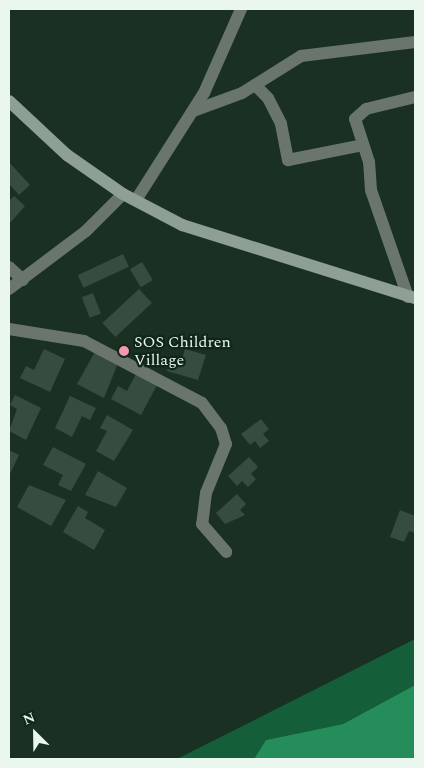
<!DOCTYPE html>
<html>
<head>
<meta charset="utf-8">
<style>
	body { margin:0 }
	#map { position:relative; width:424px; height:768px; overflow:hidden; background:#1a3023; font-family:Spectral,serif }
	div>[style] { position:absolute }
	.green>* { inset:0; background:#145f3a }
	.water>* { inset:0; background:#258d59 }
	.building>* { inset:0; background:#354c3e; transform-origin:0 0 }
	.street>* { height:12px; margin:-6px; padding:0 6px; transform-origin:6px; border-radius:6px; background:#6a756e }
	.secondary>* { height:12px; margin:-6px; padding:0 6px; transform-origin:6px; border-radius:6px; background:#8e9f93 }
	.dots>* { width:14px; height:14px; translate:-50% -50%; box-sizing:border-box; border:2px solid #102619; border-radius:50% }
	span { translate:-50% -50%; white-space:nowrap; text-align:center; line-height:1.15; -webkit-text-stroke:4.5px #102619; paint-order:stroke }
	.poi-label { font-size:16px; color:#e9f7ee }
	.left { translate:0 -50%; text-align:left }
	.frame { position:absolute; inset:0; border:10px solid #e9f7ee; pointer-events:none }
	.north { position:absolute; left:10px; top:708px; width:50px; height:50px; -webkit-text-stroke:4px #102619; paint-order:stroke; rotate:337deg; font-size:14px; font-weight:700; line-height:20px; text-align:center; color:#e9f7ee }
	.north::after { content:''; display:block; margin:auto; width:18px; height:22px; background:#e9f7ee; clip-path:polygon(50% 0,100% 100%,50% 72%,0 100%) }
</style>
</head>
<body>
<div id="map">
	<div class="green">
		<i style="clip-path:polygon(415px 639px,415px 685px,343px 724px,266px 740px,254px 759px,177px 759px)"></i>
	</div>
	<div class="water">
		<i style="clip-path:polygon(415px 685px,415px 759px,254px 759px,266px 740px,343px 724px)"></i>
	</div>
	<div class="building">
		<i style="clip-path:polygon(9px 162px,30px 185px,19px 195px,9px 184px)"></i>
		<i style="clip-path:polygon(14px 196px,25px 206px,9px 224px,9px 201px)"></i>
		<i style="left:123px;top:254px;width:14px;height:50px;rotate:65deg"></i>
		<i style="left:142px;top:262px;width:21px;height:14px;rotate:59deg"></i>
		<i style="left:139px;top:289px;width:19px;height:50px;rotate:47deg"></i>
		<i style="left:93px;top:293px;width:22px;height:12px;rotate:69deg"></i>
		<i style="clip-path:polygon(44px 349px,65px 359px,50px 392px,20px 378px,26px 366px,34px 370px)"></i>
		<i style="clip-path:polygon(185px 349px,206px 355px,198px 380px,167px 371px,171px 359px,181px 362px)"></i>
		<i style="clip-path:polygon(96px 350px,118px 363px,104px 398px,77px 384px)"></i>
		<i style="clip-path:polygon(136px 374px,157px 385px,141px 415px,111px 399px,118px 386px,127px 391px)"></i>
		<i style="clip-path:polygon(15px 395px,41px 408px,26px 440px,9px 431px,17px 409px,10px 405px)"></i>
		<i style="clip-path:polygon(70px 396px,96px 408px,90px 420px,82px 416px,72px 437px,55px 428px)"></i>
		<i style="clip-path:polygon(107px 415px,133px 430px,114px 461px,96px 451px,107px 431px,100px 428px)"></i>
		<i style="clip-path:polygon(261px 419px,269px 429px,263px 434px,269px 441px,260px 448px,255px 441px,250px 445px,241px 434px)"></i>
		<i style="clip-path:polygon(53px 447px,86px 464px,71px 491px,58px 485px,63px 475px,43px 465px)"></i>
		<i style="clip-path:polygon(9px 450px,19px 455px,9px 476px)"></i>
		<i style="clip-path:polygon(249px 457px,258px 467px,251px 474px,256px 479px,248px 487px,242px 481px,237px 486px,228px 476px)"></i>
		<i style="clip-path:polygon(98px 471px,127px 488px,116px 507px,85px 495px)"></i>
		<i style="clip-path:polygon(29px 485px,66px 500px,51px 526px,17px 507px)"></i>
		<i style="clip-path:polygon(237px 494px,246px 504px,240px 510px,245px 515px,225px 524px,216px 513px)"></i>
		<i style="clip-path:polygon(78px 506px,88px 512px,85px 518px,105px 530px,94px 550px,63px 532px)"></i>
		<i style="clip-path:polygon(400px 510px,415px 516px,415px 533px,409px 531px,404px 542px,390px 537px)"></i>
	</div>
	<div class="street">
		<i style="left:255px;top:85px;width:18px;rotate:45deg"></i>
		<i style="left:268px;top:98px;width:29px;rotate:63deg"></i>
		<i style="left:281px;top:124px;width:37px;rotate:79deg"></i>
		<i style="left:288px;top:160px;width:76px;rotate:-11.3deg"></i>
		<i style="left:193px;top:111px;width:52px;rotate:-20.2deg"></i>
		<i style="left:242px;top:93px;width:70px;rotate:-32.1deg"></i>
		<i style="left:301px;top:56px;width:115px;rotate:-7deg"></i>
		<i style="left:136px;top:200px;width:127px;rotate:-57.6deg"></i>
		<i style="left:204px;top:93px;width:92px;rotate:-66.2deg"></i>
		<i style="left:9px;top:267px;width:19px;rotate:43deg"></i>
		<i style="left:9px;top:289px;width:96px;rotate:-37deg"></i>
		<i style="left:86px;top:231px;width:52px;rotate:-45deg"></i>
		<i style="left:408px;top:297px;width:113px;rotate:-109.1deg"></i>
		<i style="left:371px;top:190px;width:28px;rotate:-94deg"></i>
		<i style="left:369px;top:162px;width:45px;rotate:-108deg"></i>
		<i style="left:355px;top:119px;width:15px;rotate:-42deg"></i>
		<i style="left:366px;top:109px;width:50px;rotate:-13.8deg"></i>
		<i style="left:9px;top:329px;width:76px;rotate:9.1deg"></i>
		<i style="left:84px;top:341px;width:133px;rotate:27.7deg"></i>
		<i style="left:202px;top:403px;width:31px;rotate:53deg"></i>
		<i style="left:221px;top:428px;width:17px;rotate:73deg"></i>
		<i style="left:226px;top:444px;width:53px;rotate:112.2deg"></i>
		<i style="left:206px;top:493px;width:31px;rotate:97deg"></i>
		<i style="left:202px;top:524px;width:37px;rotate:49deg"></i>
	</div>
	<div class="secondary">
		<i style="left:9px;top:101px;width:79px;rotate:43deg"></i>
		<i style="left:67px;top:155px;width:68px;rotate:34.9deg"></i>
		<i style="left:123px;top:194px;width:67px;rotate:27.7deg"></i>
		<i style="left:182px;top:225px;width:244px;rotate:17.4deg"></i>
	</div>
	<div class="dots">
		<i style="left:124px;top:351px;background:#f29aac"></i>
	</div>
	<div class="poi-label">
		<span class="left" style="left:134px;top:351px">SOS Children<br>Village</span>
	</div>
	<div class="frame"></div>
	<div class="north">N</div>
</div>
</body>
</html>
